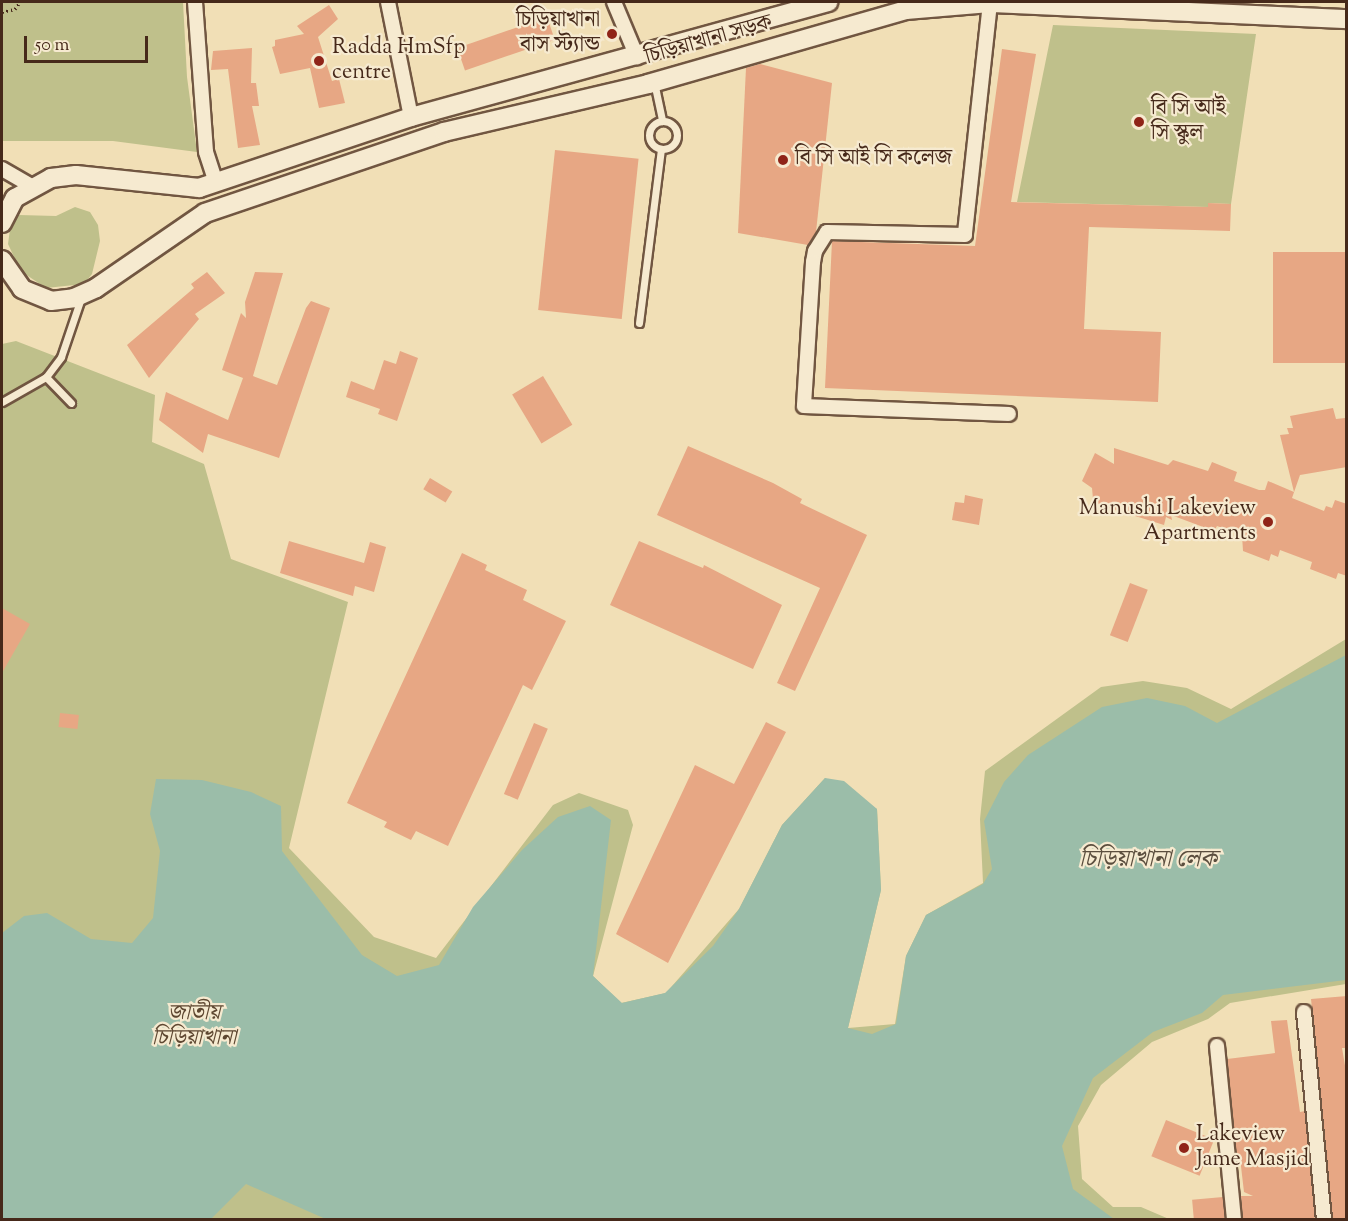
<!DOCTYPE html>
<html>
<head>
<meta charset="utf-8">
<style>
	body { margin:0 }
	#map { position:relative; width:1348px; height:1221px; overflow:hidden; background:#f1dfb6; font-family:"Sorts Mill Goudy","Noto Serif Bengali",serif }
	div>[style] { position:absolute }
	.green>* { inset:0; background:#bfc08b }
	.water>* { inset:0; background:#9bbda9 }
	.building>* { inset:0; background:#e7a784; transform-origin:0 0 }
	.path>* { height:3px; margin-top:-1.5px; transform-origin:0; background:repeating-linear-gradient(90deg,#46291a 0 1.5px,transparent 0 4.5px) }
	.roads { filter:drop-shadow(2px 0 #715641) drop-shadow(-2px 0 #715641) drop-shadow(0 2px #715641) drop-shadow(0 -2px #715641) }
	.lane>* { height:7px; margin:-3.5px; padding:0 3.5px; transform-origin:3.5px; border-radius:3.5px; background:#f6ead0 }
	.lane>.ring { margin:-3.5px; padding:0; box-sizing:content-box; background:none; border:7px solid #f6ead0; border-radius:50% }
	.street>* { height:14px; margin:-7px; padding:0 7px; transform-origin:7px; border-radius:7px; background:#f6ead0 }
	.secondary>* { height:18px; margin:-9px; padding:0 9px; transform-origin:9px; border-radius:9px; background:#f6ead0 }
	.dots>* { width:16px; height:16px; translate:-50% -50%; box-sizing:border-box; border:3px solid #f6ead0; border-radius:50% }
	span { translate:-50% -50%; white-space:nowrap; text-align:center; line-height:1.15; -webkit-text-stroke:4.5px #f6ead0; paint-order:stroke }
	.poi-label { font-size:22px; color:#46291a }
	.right { translate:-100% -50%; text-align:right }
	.left { translate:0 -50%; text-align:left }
	.street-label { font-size:22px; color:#46291a }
	.park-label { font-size:22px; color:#5e4731; font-style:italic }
	.water-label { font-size:24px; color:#5b4e3e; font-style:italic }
	.frame { position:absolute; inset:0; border:3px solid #46291a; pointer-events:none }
	.scale { position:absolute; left:24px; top:36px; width:124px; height:27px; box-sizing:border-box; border:3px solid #46291a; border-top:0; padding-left:8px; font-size:18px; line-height:21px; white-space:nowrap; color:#46291a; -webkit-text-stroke:4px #f6ead0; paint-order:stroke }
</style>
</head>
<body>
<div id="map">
	<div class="green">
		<i style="clip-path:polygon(2px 2px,183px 2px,187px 77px,197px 152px,113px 141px,2px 141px)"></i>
		<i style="clip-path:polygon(1053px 25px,1256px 34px,1231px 204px,1209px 203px,1208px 207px,1017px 202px)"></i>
		<i style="clip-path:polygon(75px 207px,90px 212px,98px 225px,100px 241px,92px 274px,84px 284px,46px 288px,22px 272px,16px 261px,8px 244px,11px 222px,19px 215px,56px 216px)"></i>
		<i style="clip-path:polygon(16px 341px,155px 395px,152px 442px,204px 464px,231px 559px,348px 602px,289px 848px,374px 937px,436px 958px,553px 805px,579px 793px,628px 810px,633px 825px,593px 976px,621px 1003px,666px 993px,739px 909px,782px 825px,825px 778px,877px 809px,881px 890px,848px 1028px,895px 1024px,906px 956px,926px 915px,983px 883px,980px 819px,985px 771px,1101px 687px,1143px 681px,1187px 688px,1231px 709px,1346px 639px,1346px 984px,1230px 1003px,1208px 1019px,1152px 1042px,1101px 1085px,1078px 1126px,1082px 1179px,1113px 1207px,1141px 1207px,1169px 1219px,2px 1220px,2px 344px)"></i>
	</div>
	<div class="water">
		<i style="clip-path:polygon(1346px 655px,1346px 980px,1223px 995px,1202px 1013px,1153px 1032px,1093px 1078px,1062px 1146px,1073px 1189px,1114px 1219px,328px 1220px,246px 1184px,211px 1219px,2px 1219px,2px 933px,24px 916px,47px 913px,91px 939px,132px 943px,153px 918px,160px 851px,150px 814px,156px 779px,202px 780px,251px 792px,281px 806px,282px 851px,362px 955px,397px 976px,439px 965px,473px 907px,522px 850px,558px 817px,590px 806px,611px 820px,593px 976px,622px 1003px,665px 993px,713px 946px,739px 909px,782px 825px,825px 778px,844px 781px,877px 809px,881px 890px,848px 1028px,872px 1034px,896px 1024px,906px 956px,926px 915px,983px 884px,992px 869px,984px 821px,1004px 782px,1028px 755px,1102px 707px,1147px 698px,1185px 706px,1217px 723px)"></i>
	</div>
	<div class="building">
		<i style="clip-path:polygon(329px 5px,338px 19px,318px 37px,332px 81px,339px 79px,345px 103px,319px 108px,310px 68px,280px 74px,272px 47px,275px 46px,275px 40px,304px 34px,297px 26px)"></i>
		<i style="left:547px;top:17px;width:24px;height:95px;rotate:71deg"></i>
		<i style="clip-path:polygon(252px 48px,251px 83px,256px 83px,259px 106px,252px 106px,260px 145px,238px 148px,228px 69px,211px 70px,213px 51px)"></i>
		<i style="clip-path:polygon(1002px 49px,1036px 54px,1011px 202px,1208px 207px,1208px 203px,1231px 204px,1230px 231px,1089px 227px,1084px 329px,1161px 332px,1158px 402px,825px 388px,832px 241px,975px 246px)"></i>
		<i style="clip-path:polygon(760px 64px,832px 83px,816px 232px,808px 245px,738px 233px,746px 68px)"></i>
		<i style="left:555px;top:150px;width:84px;height:161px;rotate:6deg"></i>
		<i style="left:1273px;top:252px;width:74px;height:111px"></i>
		<i style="clip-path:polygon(207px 272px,225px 293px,195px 314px,199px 319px,149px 378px,127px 345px,194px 288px,191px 284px)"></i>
		<i style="clip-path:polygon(255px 272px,283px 273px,253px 376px,277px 385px,306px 308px,311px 301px,330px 308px,279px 458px,208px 434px,203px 453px,159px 420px,166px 392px,228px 420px,243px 378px,222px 370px,241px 313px,246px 318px,245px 302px)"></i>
		<i style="clip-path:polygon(400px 351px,418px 358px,397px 421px,378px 414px,380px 409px,346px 397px,351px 381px,374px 390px,384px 360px,396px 364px)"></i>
		<i style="left:543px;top:376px;width:57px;height:36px;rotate:59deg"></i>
		<i style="clip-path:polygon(1333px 408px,1336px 419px,1345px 418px,1347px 426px,1347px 467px,1300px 475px,1292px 498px,1324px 511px,1326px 506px,1332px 508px,1335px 500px,1347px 504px,1347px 576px,1338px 573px,1336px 579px,1310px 569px,1312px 562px,1280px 550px,1278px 557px,1271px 554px,1269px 561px,1243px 551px,1242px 535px,1217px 526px,1214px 531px,1171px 515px,1172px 520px,1166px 517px,1164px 525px,1100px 505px,1093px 499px,1092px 488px,1082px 481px,1095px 453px,1114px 464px,1114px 448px,1168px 465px,1173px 460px,1208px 471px,1212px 462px,1237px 472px,1234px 481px,1259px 490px,1265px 490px,1268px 481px,1294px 492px,1280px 435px,1289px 434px,1287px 428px,1293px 428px,1290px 416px)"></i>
		<i style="clip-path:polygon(688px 446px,773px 483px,802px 499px,800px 503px,867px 535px,795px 691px,777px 683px,820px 588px,657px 515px)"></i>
		<i style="left:430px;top:478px;width:26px;height:13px;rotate:31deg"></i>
		<i style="clip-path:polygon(965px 495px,983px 499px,979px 525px,952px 520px,955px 502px,964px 503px)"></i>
		<i style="clip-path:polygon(289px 541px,364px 563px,370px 542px,386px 547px,374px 592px,355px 586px,353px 596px,280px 573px)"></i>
		<i style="clip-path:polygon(639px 541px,703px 568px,704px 565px,782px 605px,753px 669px,610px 605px)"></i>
		<i style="clip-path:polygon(462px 553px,487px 565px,485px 570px,527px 590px,523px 600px,566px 621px,532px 690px,523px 685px,448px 846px,416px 831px,411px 840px,384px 827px,387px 822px,347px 803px)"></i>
		<i style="left:1130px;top:583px;width:19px;height:56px;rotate:21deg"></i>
		<i style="clip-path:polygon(2px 608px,30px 624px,2px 673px)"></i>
		<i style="left:60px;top:713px;width:19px;height:14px;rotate:6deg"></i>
		<i style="clip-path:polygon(766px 722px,786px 732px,668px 963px,616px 934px,695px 765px,734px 784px)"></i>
		<i style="left:534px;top:723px;width:15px;height:77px;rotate:23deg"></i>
		<i style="clip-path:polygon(1347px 996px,1347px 1048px,1342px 1048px,1347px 1077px,1347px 1220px,1333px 1220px,1311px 999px)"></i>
		<i style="clip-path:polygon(1287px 1020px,1300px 1112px,1305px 1111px,1315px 1220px,1243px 1220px,1241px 1196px,1253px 1196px,1244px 1192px,1240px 1158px,1237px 1158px,1227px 1059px,1275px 1053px,1271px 1021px)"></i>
		<i style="left:1166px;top:1120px;width:52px;height:39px;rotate:22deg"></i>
		<i style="left:1223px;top:1197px;width:23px;height:31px;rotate:85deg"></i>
	</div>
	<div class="path">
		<i style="left:2px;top:12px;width:13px;rotate:-13deg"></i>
		<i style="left:15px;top:9px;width:9px;rotate:-54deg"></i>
	</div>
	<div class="roads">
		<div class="lane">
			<i style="left:654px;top:82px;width:40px;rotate:78deg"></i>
			<i class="ring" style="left:649px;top:121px;width:21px;height:21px"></i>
			<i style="left:639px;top:323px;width:175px;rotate:-82.8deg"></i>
			<i style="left:46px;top:377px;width:25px;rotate:-53deg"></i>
			<i style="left:61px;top:357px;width:62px;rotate:-71.3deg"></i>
			<i style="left:2px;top:402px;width:51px;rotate:-29.6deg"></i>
			<i style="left:46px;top:377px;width:36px;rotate:46deg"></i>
		</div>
		<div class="street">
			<i style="left:195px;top:2px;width:150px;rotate:85.8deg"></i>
			<i style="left:206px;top:152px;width:33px;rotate:72deg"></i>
			<i style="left:388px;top:2px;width:117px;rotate:78.7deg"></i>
			<i style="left:614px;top:2px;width:60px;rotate:67.3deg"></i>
			<i style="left:990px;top:3px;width:233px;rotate:96.2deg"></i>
			<i style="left:965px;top:235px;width:138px;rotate:-178.8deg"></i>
			<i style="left:827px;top:232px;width:22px;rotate:122deg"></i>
			<i style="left:815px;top:251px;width:11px;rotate:100deg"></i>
			<i style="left:813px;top:262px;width:144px;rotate:93.6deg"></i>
			<i style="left:804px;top:406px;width:205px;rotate:2.2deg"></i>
			<i style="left:2px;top:169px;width:34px;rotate:30deg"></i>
			<i style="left:1304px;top:1012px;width:209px;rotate:84.5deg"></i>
			<i style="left:1217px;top:1046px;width:175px;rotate:84.4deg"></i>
		</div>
		<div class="secondary">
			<i style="left:2px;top:223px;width:28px;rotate:-63deg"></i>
			<i style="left:15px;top:198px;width:41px;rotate:-29.1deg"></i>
			<i style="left:51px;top:178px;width:25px;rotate:-7deg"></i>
			<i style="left:76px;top:175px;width:124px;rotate:6deg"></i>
			<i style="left:199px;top:188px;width:224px;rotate:-18.5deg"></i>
			<i style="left:411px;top:117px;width:433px;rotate:-15.4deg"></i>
			<i style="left:2px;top:260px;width:35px;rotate:55deg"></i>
			<i style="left:22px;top:289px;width:31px;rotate:22deg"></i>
			<i style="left:51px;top:301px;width:23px;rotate:-7deg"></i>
			<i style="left:74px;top:298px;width:24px;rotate:-24deg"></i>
			<i style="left:96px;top:288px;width:132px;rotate:-34.5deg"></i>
			<i style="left:205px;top:213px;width:252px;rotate:-18.7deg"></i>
			<i style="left:444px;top:132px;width:210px;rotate:-13.2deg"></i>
			<i style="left:648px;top:84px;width:268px;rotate:-16deg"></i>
			<i style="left:906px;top:10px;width:84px;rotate:-4.8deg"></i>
			<i style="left:990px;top:3px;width:356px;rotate:2.6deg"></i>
		</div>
	</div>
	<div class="dots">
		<i style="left:612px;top:34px;background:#8f2418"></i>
		<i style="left:319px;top:61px;background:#8f2418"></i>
		<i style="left:1139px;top:122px;background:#8f2418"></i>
		<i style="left:783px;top:160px;background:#8f2418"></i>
		<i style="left:1268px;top:522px;background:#8f2418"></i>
		<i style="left:1184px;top:1148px;background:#8f2418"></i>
	</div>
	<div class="poi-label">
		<span class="right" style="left:600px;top:34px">চিড়িয়াখানা<br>বাস স্ট্যান্ড</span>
		<span class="left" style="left:332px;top:61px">Radda HmSfp<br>centre</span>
		<span class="left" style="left:1151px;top:122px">বি সি আই<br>সি স্কুল</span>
		<span class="left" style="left:795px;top:160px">বি সি আই সি কলেজ</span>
		<span class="right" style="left:1256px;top:522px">Manushi Lakeview<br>Apartments</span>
		<span class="left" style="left:1196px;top:1148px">Lakeview<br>Jame Masjid</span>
	</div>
	<div class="street-label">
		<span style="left:709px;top:41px;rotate:-16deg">চিড়িয়াখানা সড়ক</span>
	</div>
	<div class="park-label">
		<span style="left:194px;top:1027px">জাতীয়<br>চিড়িয়াখানা</span>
	</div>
	<div class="water-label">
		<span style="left:1148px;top:861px">চিড়িয়াখানা লেক</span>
	</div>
	<div class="frame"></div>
	<div class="scale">50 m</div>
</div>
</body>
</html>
